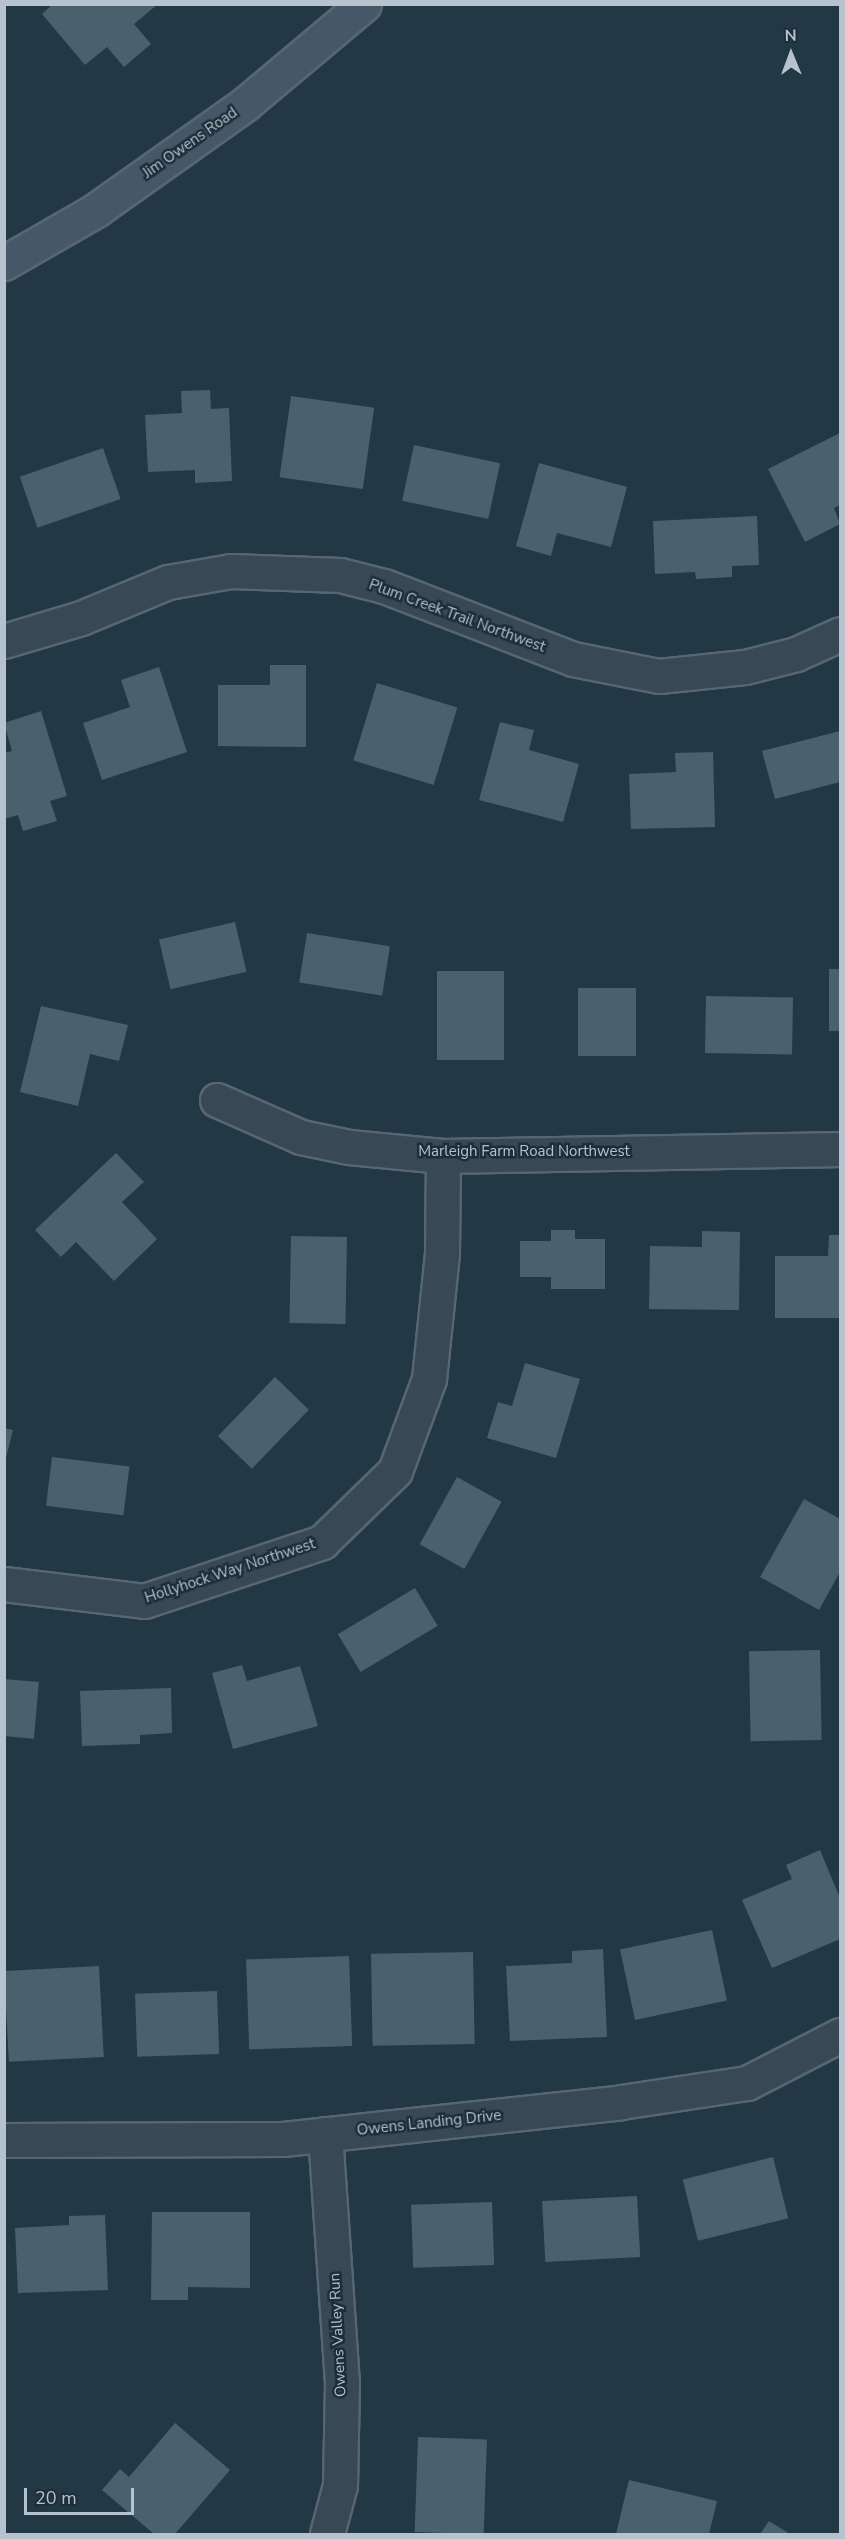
<!DOCTYPE html>
<html>
<head>
<meta charset="utf-8">
<style>
	body { margin:0 }
	#map { position:relative; width:845px; height:2539px; overflow:hidden; background:#233845; font-family:"Nunito Sans",sans-serif }
	div>[style] { position:absolute }
	.building>* { inset:0; background:#4a606d; transform-origin:0 0 }
	.roads { filter:drop-shadow(2px 0 #576671) drop-shadow(-2px 0 #576671) drop-shadow(0 2px #576671) drop-shadow(0 -2px #576671) }
	.street>* { height:33px; margin:-16.5px; padding:0 16.5px; transform-origin:16.5px; border-radius:16.5px; background:#384954 }
	.secondary>* { height:33px; margin:-16.5px; padding:0 16.5px; transform-origin:16.5px; border-radius:16.5px; background:#465867 }
	span { translate:-50% -50%; white-space:nowrap; text-align:center; line-height:1.15; -webkit-text-stroke:5px #1d2e39; paint-order:stroke }
	.street-label { font-size:15px; color:#b6c3ce }
	.frame { position:absolute; inset:0; border:6px solid #b6c3ce; pointer-events:none }
	.north { position:absolute; left:761px; top:24px; width:60px; height:60px; -webkit-text-stroke:4px #1d2e39; paint-order:stroke; rotate:359deg; font-size:16px; font-weight:700; line-height:24px; text-align:center; color:#b6c3ce }
	.north::after { content:''; display:block; margin:auto; width:21px; height:27px; background:#b6c3ce; clip-path:polygon(50% 0,100% 100%,50% 72%,0 100%) }
	.scale { position:absolute; left:24px; top:2488px; width:110px; height:27px; box-sizing:border-box; border:3px solid #b6c3ce; border-top:0; padding-left:8px; font-size:18px; line-height:21px; white-space:nowrap; color:#b6c3ce; -webkit-text-stroke:4px #1d2e39; paint-order:stroke }
</style>
</head>
<body>
<div id="map">
	<div class="building">
		<i style="clip-path:polygon(53px 4px,158px 4px,134px 24px,151px 44px,124px 67px,107px 47px,85px 65px,42px 14px)"></i>
		<i style="clip-path:polygon(210px 390px,211px 409px,229px 408px,232px 481px,195px 483px,195px 470px,148px 472px,145px 415px,182px 413px,181px 391px)"></i>
		<i style="left:291px;top:396px;width:84px;height:82px;rotate:8deg"></i>
		<i style="clip-path:polygon(840px 433px,840px 505px,834px 508px,840px 524px,805px 542px,768px 469px)"></i>
		<i style="left:414px;top:445px;width:88px;height:57px;rotate:12deg"></i>
		<i style="left:103px;top:448px;width:54px;height:88px;rotate:71deg"></i>
		<i style="clip-path:polygon(539px 463px,627px 487px,611px 547px,557px 533px,551px 556px,516px 546px)"></i>
		<i style="clip-path:polygon(757px 516px,759px 565px,732px 566px,732px 577px,696px 579px,695px 572px,655px 574px,653px 521px)"></i>
		<i style="clip-path:polygon(270px 665px,306px 665px,306px 747px,218px 746px,218px 685px,270px 685px)"></i>
		<i style="clip-path:polygon(159px 667px,187px 752px,102px 780px,83px 723px,130px 707px,121px 680px)"></i>
		<i style="left:377px;top:683px;width:84px;height:81px;rotate:17deg"></i>
		<i style="clip-path:polygon(41px 711px,67px 796px,50px 801px,57px 821px,23px 831px,18px 815px,4px 819px,4px 753px,12px 751px,4px 723px)"></i>
		<i style="clip-path:polygon(500px 722px,534px 730px,529px 750px,579px 764px,563px 822px,479px 800px)"></i>
		<i style="clip-path:polygon(840px 731px,840px 782px,775px 799px,762px 751px)"></i>
		<i style="clip-path:polygon(713px 752px,715px 827px,631px 829px,629px 774px,676px 772px,675px 753px)"></i>
		<i style="left:235px;top:922px;width:51px;height:78px;rotate:77deg"></i>
		<i style="left:307px;top:933px;width:84px;height:50px;rotate:9deg"></i>
		<i style="left:829px;top:969px;width:11px;height:62px"></i>
		<i style="left:437px;top:971px;width:67px;height:89px"></i>
		<i style="left:578px;top:988px;width:58px;height:68px"></i>
		<i style="left:706px;top:996px;width:87px;height:57px;rotate:1deg"></i>
		<i style="clip-path:polygon(41px 1006px,128px 1025px,119px 1061px,90px 1054px,78px 1106px,20px 1092px)"></i>
		<i style="clip-path:polygon(116px 1153px,144px 1182px,122px 1202px,157px 1239px,114px 1281px,76px 1242px,61px 1257px,35px 1230px)"></i>
		<i style="clip-path:polygon(551px 1230px,575px 1230px,575px 1239px,605px 1239px,605px 1289px,551px 1289px,551px 1277px,520px 1277px,520px 1241px,551px 1241px)"></i>
		<i style="clip-path:polygon(702px 1231px,740px 1232px,739px 1310px,649px 1309px,650px 1246px,702px 1247px)"></i>
		<i style="clip-path:polygon(829px 1235px,840px 1235px,840px 1318px,775px 1318px,775px 1256px,828px 1256px)"></i>
		<i style="left:291px;top:1236px;width:56px;height:87px;rotate:1deg"></i>
		<i style="clip-path:polygon(525px 1363px,580px 1379px,556px 1458px,487px 1438px,498px 1402px,512px 1406px)"></i>
		<i style="left:275px;top:1377px;width:47px;height:82px;rotate:44deg"></i>
		<i style="clip-path:polygon(4px 1428px,13px 1430px,5px 1462px,4px 1462px)"></i>
		<i style="left:52px;top:1457px;width:78px;height:49px;rotate:7deg"></i>
		<i style="left:457px;top:1477px;width:51px;height:77px;rotate:29deg"></i>
		<i style="clip-path:polygon(804px 1499px,840px 1519px,840px 1572px,819px 1610px,760px 1577px)"></i>
		<i style="left:415px;top:1588px;width:44px;height:90px;rotate:59deg"></i>
		<i style="left:820px;top:1650px;width:90px;height:71px;rotate:89deg"></i>
		<i style="clip-path:polygon(242px 1665px,247px 1681px,300px 1666px,318px 1726px,233px 1749px,212px 1673px)"></i>
		<i style="left:4px;top:1679px;width:35px;height:57px;rotate:5deg"></i>
		<i style="clip-path:polygon(171px 1688px,172px 1733px,140px 1735px,140px 1744px,82px 1746px,80px 1691px)"></i>
		<i style="clip-path:polygon(820px 1850px,840px 1898px,840px 1939px,772px 1968px,742px 1900px,792px 1879px,786px 1865px)"></i>
		<i style="left:712px;top:1930px;width:72px;height:94px;rotate:78deg"></i>
		<i style="clip-path:polygon(603px 1949px,607px 2037px,510px 2041px,506px 1966px,572px 1963px,572px 1951px)"></i>
		<i style="left:473px;top:1952px;width:92px;height:102px;rotate:89deg"></i>
		<i style="left:349px;top:1956px;width:90px;height:103px;rotate:88deg"></i>
		<i style="left:99px;top:1966px;width:91px;height:95px;rotate:87deg"></i>
		<i style="left:217px;top:1991px;width:63px;height:82px;rotate:88deg"></i>
		<i style="left:773px;top:2157px;width:63px;height:93px;rotate:76deg"></i>
		<i style="left:637px;top:2196px;width:61px;height:95px;rotate:87deg"></i>
		<i style="left:492px;top:2202px;width:63px;height:81px;rotate:88deg"></i>
		<i style="clip-path:polygon(152px 2212px,250px 2212px,250px 2288px,188px 2287px,188px 2300px,151px 2300px)"></i>
		<i style="clip-path:polygon(105px 2215px,108px 2290px,18px 2293px,15px 2228px,69px 2225px,69px 2216px)"></i>
		<i style="clip-path:polygon(175px 2423px,230px 2470px,175px 2534px,154px 2534px,102px 2490px,120px 2469px,129px 2477px)"></i>
		<i style="left:418px;top:2437px;width:69px;height:95px;rotate:2deg"></i>
		<i style="clip-path:polygon(629px 2480px,717px 2501px,709px 2534px,616px 2534px)"></i>
		<i style="clip-path:polygon(769px 2521px,790px 2534px,760px 2534px)"></i>
	</div>
	<div class="roads">
		<div class="street">
			<i style="left:4px;top:641px;width:80px;rotate:-16.6deg"></i>
			<i style="left:81px;top:618px;width:94px;rotate:-22.5deg"></i>
			<i style="left:168px;top:582px;width:64px;rotate:-9.9deg"></i>
			<i style="left:231px;top:571px;width:109px;rotate:2.1deg"></i>
			<i style="left:340px;top:575px;width:45px;rotate:14deg"></i>
			<i style="left:384px;top:586px;width:203px;rotate:21.1deg"></i>
			<i style="left:573px;top:659px;width:88px;rotate:11.2deg"></i>
			<i style="left:659px;top:676px;width:86px;rotate:-6deg"></i>
			<i style="left:745px;top:667px;width:53px;rotate:-14.3deg"></i>
			<i style="left:796px;top:654px;width:48px;rotate:-24.4deg"></i>
			<i style="left:217px;top:1100px;width:92px;rotate:23.8deg"></i>
			<i style="left:301px;top:1137px;width:49px;rotate:11.8deg"></i>
			<i style="left:349px;top:1147px;width:94px;rotate:5.5deg"></i>
			<i style="left:443px;top:1156px;width:397px;rotate:-1deg"></i>
			<i style="left:4px;top:1584px;width:141px;rotate:6.9deg"></i>
			<i style="left:144px;top:1601px;width:188px;rotate:-18.3deg"></i>
			<i style="left:322px;top:1542px;width:102px;rotate:-44.2deg"></i>
			<i style="left:395px;top:1471px;width:98px;rotate:-69.7deg"></i>
			<i style="left:429px;top:1379px;width:126px;rotate:-84.1deg"></i>
			<i style="left:442px;top:1254px;width:98px;rotate:-89.4deg"></i>
			<i style="left:325px;top:2134px;width:249px;rotate:86.1deg"></i>
			<i style="left:342px;top:2382px;width:103px;rotate:91.1deg"></i>
			<i style="left:340px;top:2485px;width:51px;rotate:104.9deg"></i>
			<i style="left:4px;top:2140px;width:279px;rotate:-0.2deg"></i>
			<i style="left:283px;top:2139px;width:340px;rotate:-6.2deg"></i>
			<i style="left:621px;top:2102px;width:127px;rotate:-8.6deg"></i>
			<i style="left:747px;top:2083px;width:105px;rotate:-27.3deg"></i>
		</div>
		<div class="secondary">
			<i style="left:4px;top:263px;width:106px;rotate:-29.9deg"></i>
			<i style="left:96px;top:210px;width:183px;rotate:-35.4deg"></i>
			<i style="left:245px;top:104px;width:155px;rotate:-40deg"></i>
		</div>
	</div>
	<div class="street-label">
		<span style="left:190px;top:143px;rotate:-35deg">Jim Owens Road</span>
		<span style="left:457px;top:616px;rotate:20deg">Plum Creek Trail Northwest</span>
		<span style="left:524px;top:1152px">Marleigh Farm Road Northwest</span>
		<span style="left:230px;top:1571px;rotate:-18deg">Hollyhock Way Northwest</span>
		<span style="left:429px;top:2123px;rotate:-6deg">Owens Landing Drive</span>
		<span style="left:338px;top:2335px;rotate:-93deg">Owens Valley Run</span>
	</div>
	<div class="frame"></div>
	<div class="north">N</div>
	<div class="scale">20 m</div>
</div>
</body>
</html>
